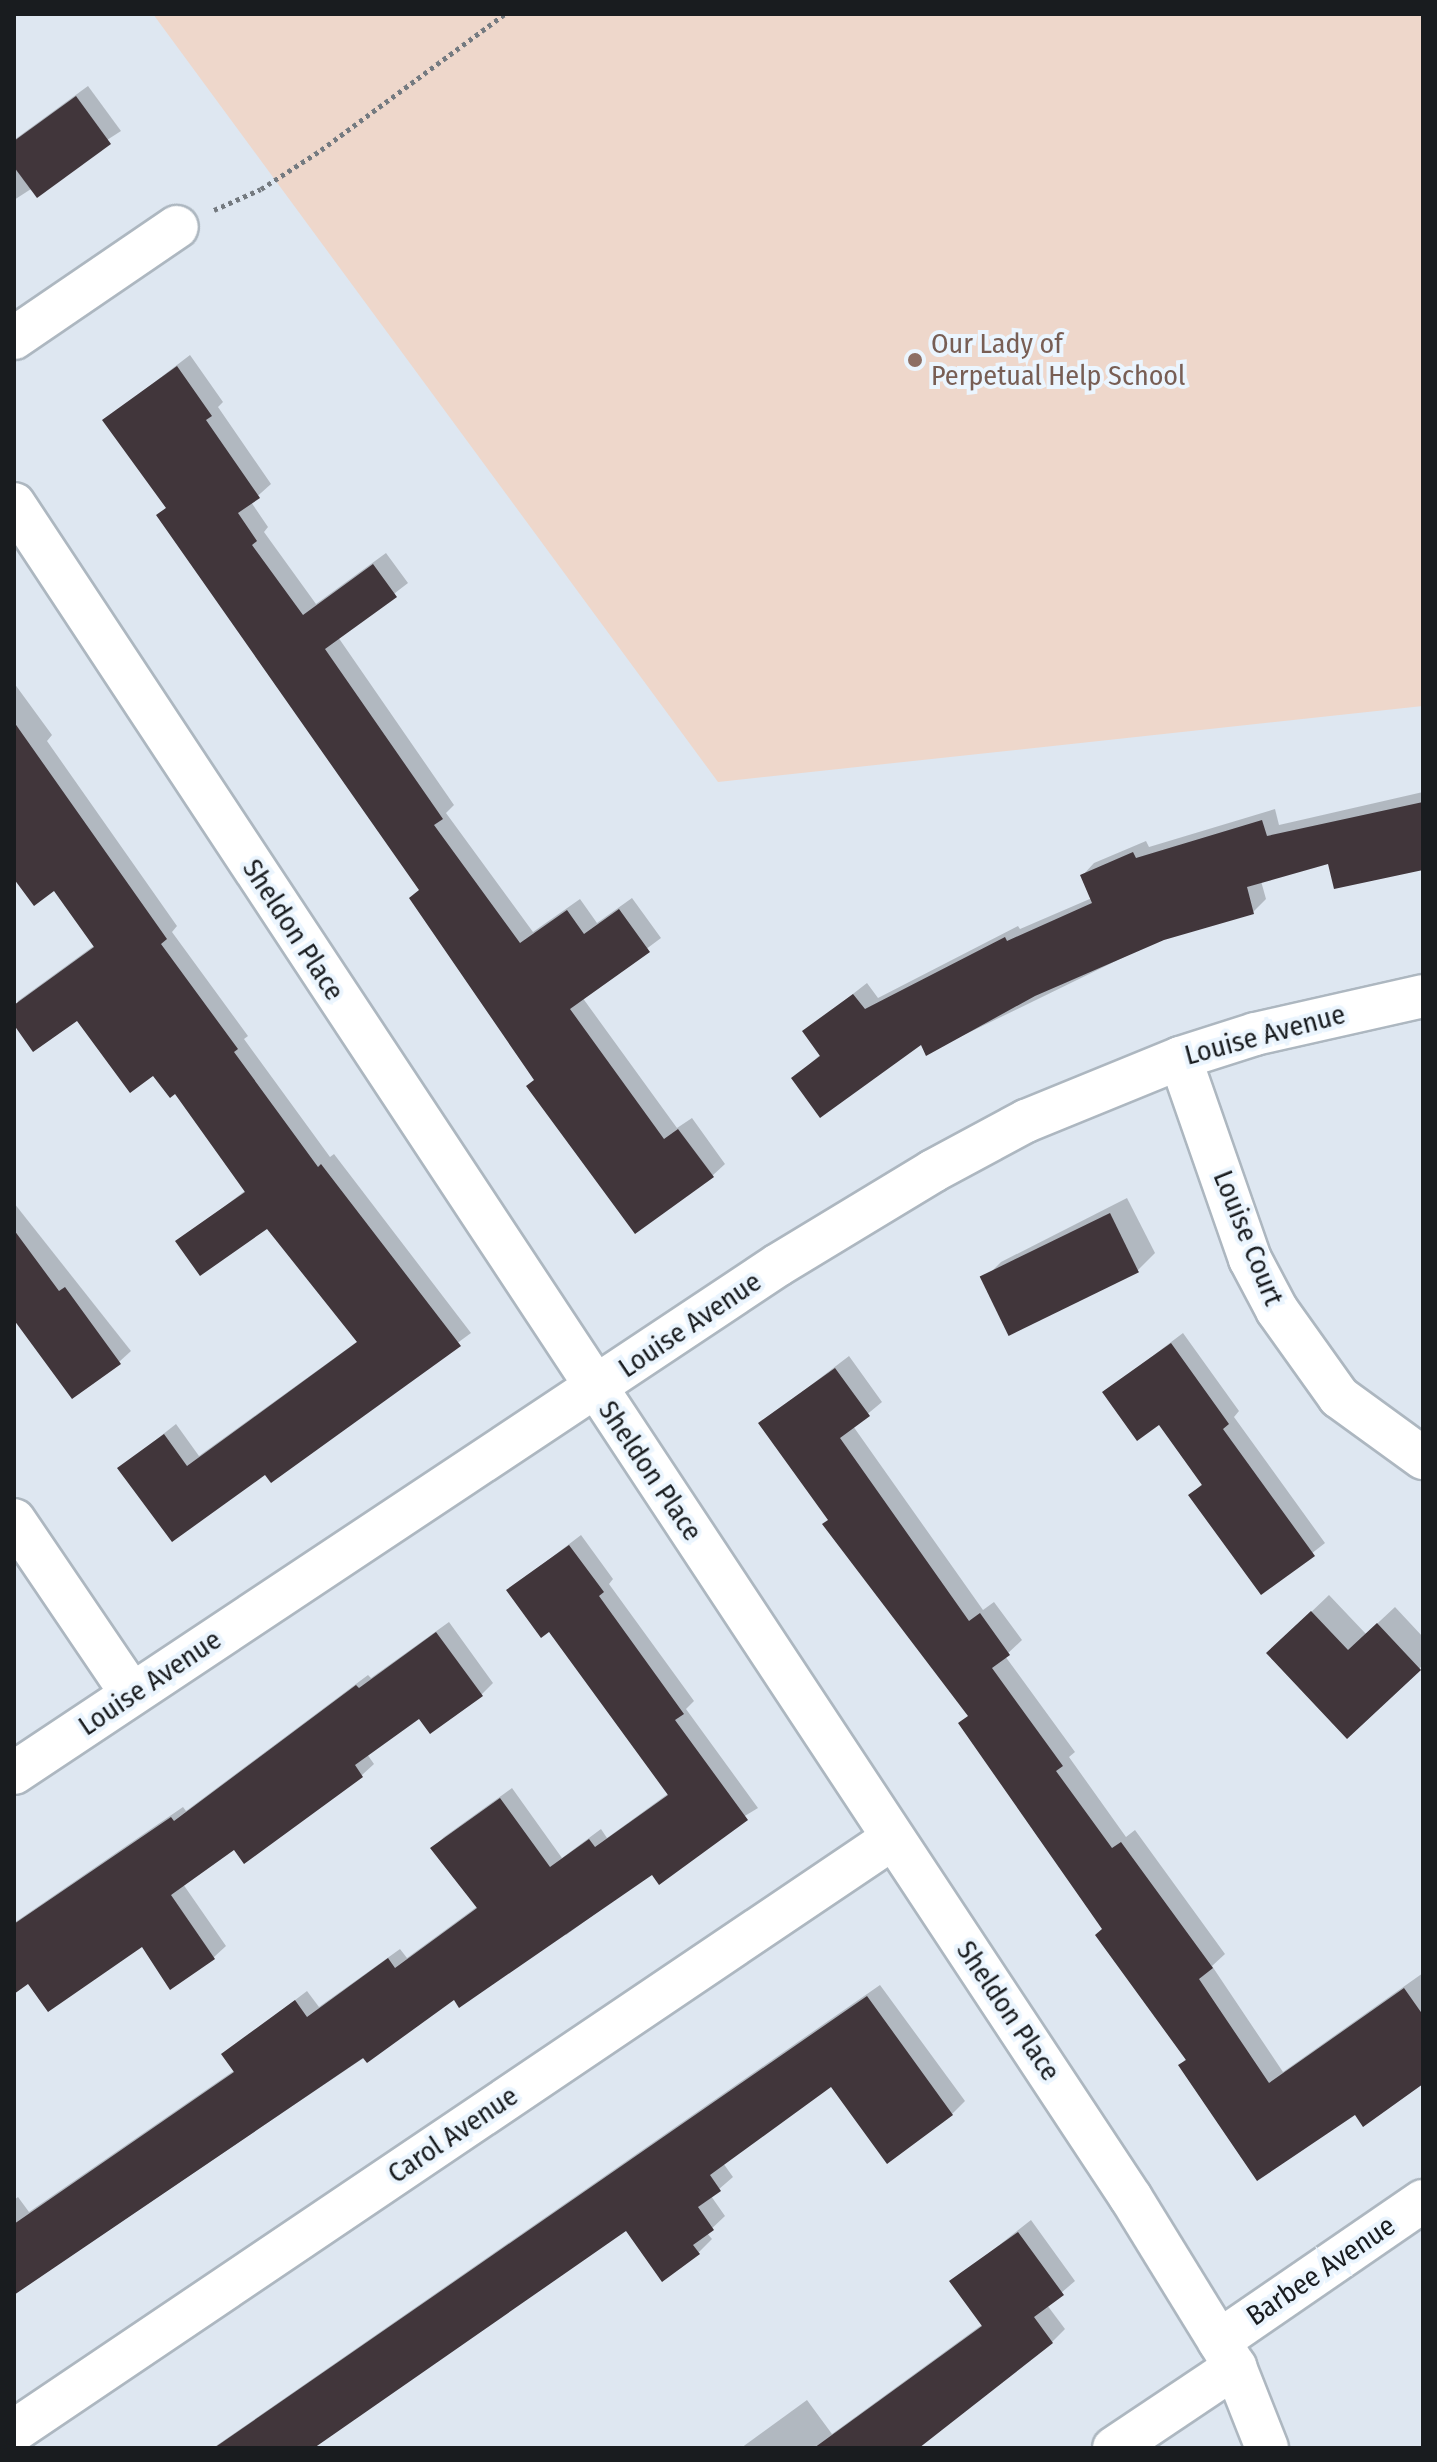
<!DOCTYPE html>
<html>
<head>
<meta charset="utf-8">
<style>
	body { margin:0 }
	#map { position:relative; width:1437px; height:2462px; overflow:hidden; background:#dee7f1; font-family:"Fira Sans Condensed",sans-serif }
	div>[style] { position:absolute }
	.education>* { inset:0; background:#eed7cb }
	.shadow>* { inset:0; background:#0003 }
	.building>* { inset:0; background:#41363b; transform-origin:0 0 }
	.path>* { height:5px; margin-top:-2.5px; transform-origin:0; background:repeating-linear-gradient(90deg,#747a80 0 4px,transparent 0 8px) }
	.roads { filter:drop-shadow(2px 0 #adb7c0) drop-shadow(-2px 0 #adb7c0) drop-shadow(0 2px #adb7c0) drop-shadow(0 -2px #adb7c0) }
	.minor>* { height:42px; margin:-21px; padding:0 21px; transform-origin:21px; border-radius:21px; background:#fff }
	.dots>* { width:22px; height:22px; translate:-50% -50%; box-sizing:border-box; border:4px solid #ebf5fe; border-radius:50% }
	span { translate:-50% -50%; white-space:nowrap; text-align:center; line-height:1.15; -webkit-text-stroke:8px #ebf5fe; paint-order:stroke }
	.education-label { font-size:28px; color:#785e54 }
	.left { translate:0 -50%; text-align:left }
	.street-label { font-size:28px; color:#191c1f }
	.frame { position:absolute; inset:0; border:16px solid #191c1f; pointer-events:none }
</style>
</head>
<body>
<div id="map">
	<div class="education">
		<i style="clip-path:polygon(153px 14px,1423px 14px,1423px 706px,718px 782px)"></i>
	</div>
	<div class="shadow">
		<i style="clip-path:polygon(88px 86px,121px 131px,14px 200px,14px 140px)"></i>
		<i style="clip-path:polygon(190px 355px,223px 402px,218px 407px,271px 484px,251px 502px,268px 527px,264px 532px,316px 604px,386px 553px,408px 583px,338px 637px,454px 805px,446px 813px,533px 932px,580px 899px,597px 923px,632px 898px,661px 938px,582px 997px,677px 1128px,692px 1118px,725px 1164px,712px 1176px,536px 1079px,420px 889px,158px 515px,167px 507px,105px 420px)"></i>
		<i style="clip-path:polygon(14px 683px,52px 735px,47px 741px,177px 926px,172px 932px,248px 1036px,244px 1039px,330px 1157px,334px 1154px,471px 1333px,271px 1480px,265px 1472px,120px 1468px,176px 1424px,199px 1456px,358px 1341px,267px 1226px,178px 1242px,246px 1190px,176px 1092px,77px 1018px,14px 1022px,18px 1001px,95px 945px,54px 889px,14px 875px)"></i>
		<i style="clip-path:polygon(1423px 792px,1423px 868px,1330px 861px,1261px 881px,1266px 899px,1253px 912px,1163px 938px,927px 1053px,921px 1042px,794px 1078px,821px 1054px,804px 1032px,867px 983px,878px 998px,1018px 926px,1020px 929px,1092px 898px,1082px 876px,1094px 863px,1146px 841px,1149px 847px,1275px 809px,1279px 825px)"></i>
		<i style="clip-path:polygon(1127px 1198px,1155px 1253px,1138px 1270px,984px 1279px,1001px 1262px)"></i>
		<i style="clip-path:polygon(14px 1203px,131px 1351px,119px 1362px,14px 1316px)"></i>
		<i style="clip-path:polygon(1183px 1333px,1239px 1411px,1234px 1417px,1325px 1543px,1261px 1593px,1191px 1495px,1203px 1483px,1160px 1422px,1105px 1392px)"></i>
		<i style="clip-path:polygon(849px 1356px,882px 1402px,853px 1426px,983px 1610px,994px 1602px,1022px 1640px,1005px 1656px,1075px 1752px,1069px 1757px,1126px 1837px,1135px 1830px,1225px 1954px,1212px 1966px,1283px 2072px,1423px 1973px,1423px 2080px,1355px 2112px,1180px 2065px,1187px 2058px,1104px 1928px,1033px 1830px,1036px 1827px,970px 1715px,760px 1424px)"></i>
		<i style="clip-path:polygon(581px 1535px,613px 1579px,609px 1584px,694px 1701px,686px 1709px,758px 1808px,652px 1872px,566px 1935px,563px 1930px,454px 1997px,14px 2294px,14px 2200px,18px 2197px,29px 2212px,235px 2070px,224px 2054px,307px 1991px,319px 2007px,400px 1949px,407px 1958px,478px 1906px,433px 1848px,444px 1837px,512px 1788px,562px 1858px,601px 1829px,607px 1838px,669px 1793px,550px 1629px,509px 1590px)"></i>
		<i style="clip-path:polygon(1329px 1595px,1366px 1634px,1395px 1607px,1423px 1637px,1423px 1665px,1347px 1736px,1286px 1636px)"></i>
		<i style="clip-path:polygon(449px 1622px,493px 1683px,482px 1694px,419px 1716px,367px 1754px,374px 1764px,362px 1775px,244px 1861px,234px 1847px,183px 1884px,226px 1946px,214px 1957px,171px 1987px,143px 1945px,29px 1981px,14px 1992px,14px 1923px,183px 1807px,186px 1811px,368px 1675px,371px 1678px)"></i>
		<i style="clip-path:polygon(880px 1985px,965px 2101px,952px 2114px,831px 2084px,723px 2163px,733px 2177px,711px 2196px,725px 2216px,707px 2233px,712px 2239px,699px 2252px,626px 2228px,310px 2448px,213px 2448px)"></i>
		<i style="clip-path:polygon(1031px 2220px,1075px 2281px,1047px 2305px,1065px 2329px,1052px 2342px,914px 2448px,741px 2448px,807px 2400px,832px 2434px,983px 2324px,952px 2282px)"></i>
	</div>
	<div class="building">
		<i style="clip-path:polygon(76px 96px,111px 144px,37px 198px,14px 167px,14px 141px)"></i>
		<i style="clip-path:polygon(177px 366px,212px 416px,206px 420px,260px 498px,238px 513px,257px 541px,252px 545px,303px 615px,373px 564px,397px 597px,325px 649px,443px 819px,434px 825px,520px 943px,567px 910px,584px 934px,619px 909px,650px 952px,570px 1009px,664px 1139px,678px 1129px,714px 1177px,635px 1234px,526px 1086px,534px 1080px,409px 898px,419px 890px,156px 515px,166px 508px,102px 420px)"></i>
		<i style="clip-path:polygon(14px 722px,167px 939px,161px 944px,238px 1049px,234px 1052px,318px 1167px,321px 1164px,461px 1346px,271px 1483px,265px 1475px,172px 1542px,117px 1468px,164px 1434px,187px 1466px,357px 1342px,267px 1229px,200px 1276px,175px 1241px,245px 1192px,175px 1094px,170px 1098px,153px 1076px,130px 1093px,77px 1021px,33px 1052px,14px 1025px,14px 1005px,94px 947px,54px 891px,34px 906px,14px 879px)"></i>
		<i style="clip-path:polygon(1423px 802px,1423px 870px,1334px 889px,1328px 864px,1247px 887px,1254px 914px,1164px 940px,1035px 996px,926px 1056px,921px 1045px,820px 1118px,791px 1078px,820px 1056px,802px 1031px,853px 994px,865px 1009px,1005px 937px,1007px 941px,1092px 903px,1080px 875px,1133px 852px,1136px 858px,1262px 820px,1267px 836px)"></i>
		<i style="left:1110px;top:1213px;width:66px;height:145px;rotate:64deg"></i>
		<i style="clip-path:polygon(14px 1230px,59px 1291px,65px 1287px,121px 1364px,72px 1399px,14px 1320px)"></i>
		<i style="clip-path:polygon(1171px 1343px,1229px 1424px,1223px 1429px,1315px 1556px,1261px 1595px,1188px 1495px,1202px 1485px,1159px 1425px,1137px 1441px,1102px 1392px)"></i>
		<i style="clip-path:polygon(835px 1368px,870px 1416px,840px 1438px,969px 1621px,980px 1613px,1010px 1655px,992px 1668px,1063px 1766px,1056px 1771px,1112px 1848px,1121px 1842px,1213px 1968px,1199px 1979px,1269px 2083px,1404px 1988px,1423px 2015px,1423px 2084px,1363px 2127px,1355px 2115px,1257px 2181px,1178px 2065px,1186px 2060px,1095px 1935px,1102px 1929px,958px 1723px,968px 1716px,822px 1524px,828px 1520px,758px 1423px)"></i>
		<i style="clip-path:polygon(569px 1545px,604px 1592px,599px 1596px,684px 1714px,675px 1720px,748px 1820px,659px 1885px,652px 1875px,459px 2008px,454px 2000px,367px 2063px,363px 2058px,14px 2295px,14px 2224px,234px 2072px,221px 2054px,295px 2000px,307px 2017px,388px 1958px,395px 1968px,477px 1908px,430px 1848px,500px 1798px,550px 1867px,589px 1839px,595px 1847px,668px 1795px,549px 1632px,541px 1638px,506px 1590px)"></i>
		<i style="clip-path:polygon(1311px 1611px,1348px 1650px,1377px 1623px,1421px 1670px,1347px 1739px,1266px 1653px)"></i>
		<i style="clip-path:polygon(436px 1632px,483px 1696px,430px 1734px,419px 1719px,355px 1765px,363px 1777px,244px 1864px,234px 1850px,171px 1895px,215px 1959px,170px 1990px,142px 1947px,48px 2012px,28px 1984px,14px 1994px,14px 1924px,171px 1817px,174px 1821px,356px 1685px,359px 1688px)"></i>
		<i style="clip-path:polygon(867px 1996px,953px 2115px,887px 2164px,831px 2087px,710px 2175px,721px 2191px,698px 2207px,714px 2230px,693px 2245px,700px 2254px,662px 2282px,626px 2231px,314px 2448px,214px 2448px)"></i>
		<i style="clip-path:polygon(1018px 2232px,1064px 2295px,1034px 2317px,1053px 2343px,919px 2448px,814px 2448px,982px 2326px,949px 2281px)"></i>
	</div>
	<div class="path">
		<i style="left:214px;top:210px;width:51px;rotate:-24.1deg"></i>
		<i style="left:261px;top:189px;width:72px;rotate:-33deg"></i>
		<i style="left:321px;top:150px;width:229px;rotate:-36.5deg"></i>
	</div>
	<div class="roads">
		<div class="minor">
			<i style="left:14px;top:338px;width:197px;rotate:-34.3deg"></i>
			<i style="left:14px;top:504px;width:2029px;rotate:56.6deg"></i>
			<i style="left:1131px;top:2198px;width:198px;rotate:58.4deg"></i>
			<i style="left:1235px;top:2367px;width:87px;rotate:68.4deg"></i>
			<i style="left:1180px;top:1058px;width:213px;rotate:70.8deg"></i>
			<i style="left:1250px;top:1259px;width:58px;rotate:62.1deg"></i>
			<i style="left:1277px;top:1310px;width:107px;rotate:54.5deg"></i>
			<i style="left:1339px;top:1397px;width:104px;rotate:36deg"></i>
			<i style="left:14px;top:1520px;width:210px;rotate:55.9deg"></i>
			<i style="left:14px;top:1773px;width:917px;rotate:-33.62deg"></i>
			<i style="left:778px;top:1265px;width:181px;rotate:-31.2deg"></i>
			<i style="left:933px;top:1171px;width:106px;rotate:-28.3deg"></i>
			<i style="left:1026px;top:1121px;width:166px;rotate:-22.2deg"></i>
			<i style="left:1180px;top:1058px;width:79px;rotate:-17.7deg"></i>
			<i style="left:1255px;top:1034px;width:172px;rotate:-12.7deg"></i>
			<i style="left:1219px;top:2341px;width:247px;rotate:-34.5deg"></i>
			<i style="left:14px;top:2431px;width:1060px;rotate:-34deg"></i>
			<i style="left:1114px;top:2448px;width:146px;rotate:-33.8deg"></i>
		</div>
	</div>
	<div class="dots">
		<i style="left:915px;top:360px;background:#8d6e63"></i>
	</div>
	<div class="education-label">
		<span class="left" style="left:931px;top:360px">Our Lady of<br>Perpetual Help School</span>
	</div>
	<div class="street-label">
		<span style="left:293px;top:930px;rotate:57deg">Sheldon Place</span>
		<span style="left:1265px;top:1035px;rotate:-15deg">Louise Avenue</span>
		<span style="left:1248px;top:1238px;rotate:68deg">Louise Court</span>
		<span style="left:690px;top:1325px;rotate:-34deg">Louise Avenue</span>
		<span style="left:650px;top:1471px;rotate:56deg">Sheldon Place</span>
		<span style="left:150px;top:1683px;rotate:-34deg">Louise Avenue</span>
		<span style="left:1008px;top:2011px;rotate:56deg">Sheldon Place</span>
		<span style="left:453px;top:2135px;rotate:-34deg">Carol Avenue</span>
		<span style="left:1321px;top:2271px;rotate:-34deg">Barbee Avenue</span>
	</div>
	<div class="frame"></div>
</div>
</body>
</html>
